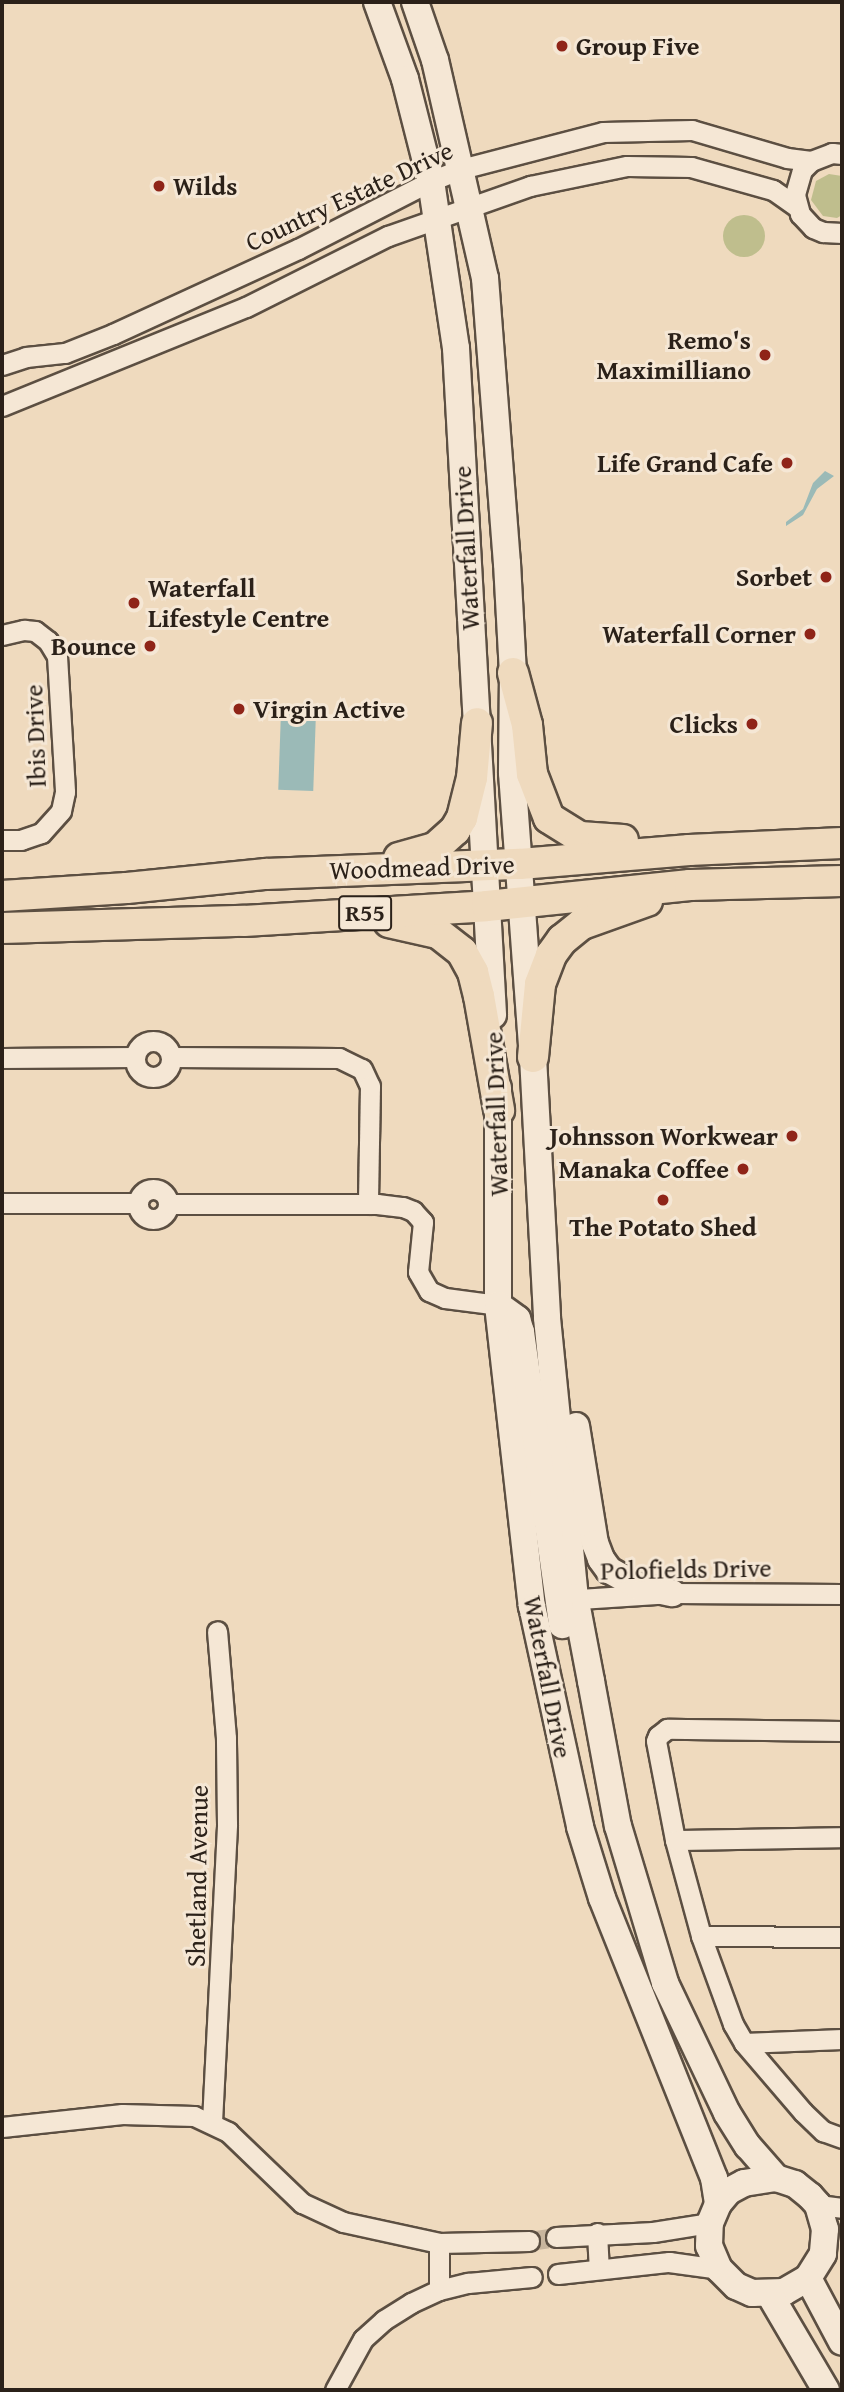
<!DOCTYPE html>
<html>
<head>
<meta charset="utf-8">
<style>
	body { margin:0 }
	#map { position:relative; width:844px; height:2392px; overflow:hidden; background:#efdabe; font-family:"Gentium Book Plus",serif }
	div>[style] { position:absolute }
	.green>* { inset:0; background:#bfbe8d }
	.round { border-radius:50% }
	.water>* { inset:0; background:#9bbab7; transform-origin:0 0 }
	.street-tunnel>* { height:19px; margin-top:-9.5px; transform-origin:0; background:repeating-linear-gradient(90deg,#c8b59d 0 19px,transparent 0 29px) }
	.roads { filter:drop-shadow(2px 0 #5c4f42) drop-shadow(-2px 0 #5c4f42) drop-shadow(0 2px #5c4f42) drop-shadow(0 -2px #5c4f42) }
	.street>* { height:19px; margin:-9.5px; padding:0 9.5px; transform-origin:9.5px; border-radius:9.5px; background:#f5e7d5 }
	.street>.ring { margin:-9.5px; padding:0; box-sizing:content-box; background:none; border:19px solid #f5e7d5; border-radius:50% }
	.secondary>* { height:26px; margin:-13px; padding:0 13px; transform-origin:13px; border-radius:13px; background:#f5e7d5 }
	.primary>* { height:30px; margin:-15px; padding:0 15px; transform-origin:15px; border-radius:15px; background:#efdabe }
	.dots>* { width:19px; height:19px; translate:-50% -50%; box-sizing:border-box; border:4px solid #f5e7d5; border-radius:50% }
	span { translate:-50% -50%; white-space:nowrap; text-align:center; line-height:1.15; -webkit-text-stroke:6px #f5e7d5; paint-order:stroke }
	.shield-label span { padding:2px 5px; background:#f5e7d5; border:2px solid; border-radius:5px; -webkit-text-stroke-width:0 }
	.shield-label { font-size:24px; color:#2b2119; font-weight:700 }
	.poi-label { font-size:26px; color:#2b2119; font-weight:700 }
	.left { translate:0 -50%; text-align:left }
	.right { translate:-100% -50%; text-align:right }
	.street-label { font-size:26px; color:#2b2119 }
	.frame { position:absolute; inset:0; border:4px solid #2b2119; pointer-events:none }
</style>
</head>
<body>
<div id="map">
	<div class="green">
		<i style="clip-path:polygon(829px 174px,842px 176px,842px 215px,837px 218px,823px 216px,811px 200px,816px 181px)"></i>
		<i class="round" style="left:723px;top:215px;width:42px;height:42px"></i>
	</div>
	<div class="water">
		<i style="clip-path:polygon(825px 471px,834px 476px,817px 489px,803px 515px,786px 526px,786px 522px,803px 509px,813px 483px)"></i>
		<i style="left:316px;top:712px;width:79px;height:35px;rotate:92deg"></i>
	</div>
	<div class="street-tunnel">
		<i style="left:529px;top:2241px;width:27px;rotate:-8deg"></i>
	</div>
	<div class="roads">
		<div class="street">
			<i style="left:842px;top:154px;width:10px;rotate:-174deg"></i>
			<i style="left:832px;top:153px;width:22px;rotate:159deg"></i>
			<i style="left:811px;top:161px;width:13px;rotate:135deg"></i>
			<i style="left:802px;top:170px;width:26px;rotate:106deg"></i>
			<i style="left:795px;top:195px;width:20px;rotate:75deg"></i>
			<i style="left:800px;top:214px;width:19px;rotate:47deg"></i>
			<i style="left:813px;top:228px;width:11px;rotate:22deg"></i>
			<i style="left:823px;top:232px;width:19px;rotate:3deg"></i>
			<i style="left:2px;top:365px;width:25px;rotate:-18deg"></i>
			<i style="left:26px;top:357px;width:39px;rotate:-6deg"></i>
			<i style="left:65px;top:353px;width:52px;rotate:-21.6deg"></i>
			<i style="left:113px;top:334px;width:204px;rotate:-24.7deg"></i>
			<i style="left:298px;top:249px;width:149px;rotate:-27.1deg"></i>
			<i style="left:431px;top:181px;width:32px;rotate:-22deg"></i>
			<i style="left:461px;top:169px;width:147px;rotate:-14.6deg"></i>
			<i style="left:603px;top:132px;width:89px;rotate:-1.3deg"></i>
			<i style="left:692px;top:130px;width:99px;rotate:16.4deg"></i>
			<i style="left:787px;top:158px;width:24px;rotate:7deg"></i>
			<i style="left:2px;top:406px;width:263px;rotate:-22.1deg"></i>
			<i style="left:246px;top:307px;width:159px;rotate:-26.6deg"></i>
			<i style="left:388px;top:236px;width:151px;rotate:-19.4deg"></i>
			<i style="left:530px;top:186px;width:99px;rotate:-11.7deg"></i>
			<i style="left:627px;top:166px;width:64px;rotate:0.9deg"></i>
			<i style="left:691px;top:167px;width:85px;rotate:15.7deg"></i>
			<i style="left:773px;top:190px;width:29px;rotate:35deg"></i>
			<i style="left:2px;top:635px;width:23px;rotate:-13deg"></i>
			<i style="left:24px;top:630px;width:11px;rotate:5deg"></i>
			<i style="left:35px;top:631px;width:16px;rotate:38deg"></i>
			<i style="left:48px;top:641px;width:17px;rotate:59deg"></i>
			<i style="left:57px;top:656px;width:136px;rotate:86.6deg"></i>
			<i style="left:65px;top:792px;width:19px;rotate:102deg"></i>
			<i style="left:61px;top:811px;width:30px;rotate:132deg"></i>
			<i style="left:41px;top:833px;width:21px;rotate:161deg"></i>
			<i style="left:21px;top:840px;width:19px;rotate:180deg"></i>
			<i class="ring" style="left:135px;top:1041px;width:17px;height:17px"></i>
			<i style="left:171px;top:1057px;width:168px;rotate:0.3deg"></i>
			<i style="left:339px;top:1058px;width:25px;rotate:26deg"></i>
			<i style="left:362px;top:1069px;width:19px;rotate:65deg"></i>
			<i style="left:370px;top:1086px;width:118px;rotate:91deg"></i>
			<i style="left:2px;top:1058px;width:133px;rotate:-0.4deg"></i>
			<i class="ring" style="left:138px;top:1189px;width:11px;height:11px"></i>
			<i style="left:2px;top:1203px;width:136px"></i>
			<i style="left:169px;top:1204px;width:208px"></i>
			<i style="left:377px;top:1204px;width:26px;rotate:7deg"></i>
			<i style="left:403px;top:1207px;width:11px;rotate:22deg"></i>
			<i style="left:413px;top:1211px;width:15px;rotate:48deg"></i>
			<i style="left:423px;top:1222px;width:50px;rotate:95.7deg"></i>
			<i style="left:418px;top:1272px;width:22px;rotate:60deg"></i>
			<i style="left:429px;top:1291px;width:17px;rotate:24deg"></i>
			<i style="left:445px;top:1298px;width:53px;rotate:7.5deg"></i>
			<i style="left:564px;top:1600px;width:108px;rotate:-3.7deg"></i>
			<i style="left:672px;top:1593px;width:170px;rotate:0.3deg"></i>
			<i style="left:842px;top:1731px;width:175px;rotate:-179.3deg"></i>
			<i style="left:667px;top:1729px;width:11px;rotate:142deg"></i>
			<i style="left:658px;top:1736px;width:5px;rotate:112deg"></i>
			<i style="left:656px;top:1741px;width:101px;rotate:79.1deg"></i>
			<i style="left:675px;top:1840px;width:99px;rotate:74.8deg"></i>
			<i style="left:701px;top:1936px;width:94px;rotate:70deg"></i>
			<i style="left:733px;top:2024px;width:22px;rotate:60deg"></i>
			<i style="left:744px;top:2043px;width:91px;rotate:49.5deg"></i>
			<i style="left:803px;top:2112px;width:28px;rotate:44deg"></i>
			<i style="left:823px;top:2131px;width:20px;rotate:20deg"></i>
			<i style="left:675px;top:1840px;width:167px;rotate:-1deg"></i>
			<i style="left:701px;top:1936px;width:141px;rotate:0.4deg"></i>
			<i style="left:744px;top:2043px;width:98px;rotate:-2.3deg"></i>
			<i style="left:212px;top:2122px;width:298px;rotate:-87.1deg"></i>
			<i style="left:227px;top:1824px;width:86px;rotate:-90.7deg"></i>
			<i style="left:226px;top:1738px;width:107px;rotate:-94.8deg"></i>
			<i style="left:2px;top:2127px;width:121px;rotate:-6.2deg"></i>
			<i style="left:122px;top:2114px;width:72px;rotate:1.6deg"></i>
			<i style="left:194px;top:2116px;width:38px;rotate:25deg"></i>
			<i style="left:228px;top:2132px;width:103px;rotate:43.8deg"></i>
			<i style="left:302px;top:2203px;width:45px;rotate:24.9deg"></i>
			<i style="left:343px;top:2222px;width:98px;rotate:12.3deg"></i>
			<i style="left:439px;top:2243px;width:90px;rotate:-1.3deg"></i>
			<i style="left:818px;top:2205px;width:24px;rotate:7deg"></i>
			<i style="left:597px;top:2233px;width:35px;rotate:87deg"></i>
			<i style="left:556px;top:2237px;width:97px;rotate:-3deg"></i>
			<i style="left:653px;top:2232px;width:58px;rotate:-9deg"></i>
			<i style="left:439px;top:2243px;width:47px;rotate:90deg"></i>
			<i style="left:558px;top:2274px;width:112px;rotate:-6.2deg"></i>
			<i style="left:669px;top:2262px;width:50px;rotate:8deg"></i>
			<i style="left:335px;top:2390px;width:58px;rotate:-61.2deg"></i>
			<i style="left:363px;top:2339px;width:28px;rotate:-42deg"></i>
			<i style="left:384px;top:2320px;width:32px;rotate:-32deg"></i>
			<i style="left:411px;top:2303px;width:31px;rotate:-25deg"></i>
			<i style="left:439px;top:2290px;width:30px;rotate:-14deg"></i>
			<i style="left:468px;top:2283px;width:64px;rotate:-5.4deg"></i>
		</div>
		<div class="secondary">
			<i style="left:377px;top:2px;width:82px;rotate:70deg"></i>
			<i style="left:405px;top:79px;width:105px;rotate:75.7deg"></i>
			<i style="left:431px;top:181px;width:169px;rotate:81.5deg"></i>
			<i style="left:456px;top:348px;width:668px;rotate:86.82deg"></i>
			<i style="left:415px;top:2px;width:61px;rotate:71deg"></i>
			<i style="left:435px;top:60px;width:224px;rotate:77.1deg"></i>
			<i style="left:485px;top:278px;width:286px;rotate:85.6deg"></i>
			<i style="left:507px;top:563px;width:110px;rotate:86.9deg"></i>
			<i style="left:513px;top:673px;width:100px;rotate:90.6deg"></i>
			<i style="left:512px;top:773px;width:285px;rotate:85.8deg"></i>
			<i style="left:533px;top:1057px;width:261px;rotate:86.9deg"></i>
			<i style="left:547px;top:1318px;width:280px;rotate:84.3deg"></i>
			<i style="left:575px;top:1597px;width:86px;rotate:79.2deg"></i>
			<i style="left:591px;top:1681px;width:147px;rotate:79.5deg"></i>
			<i style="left:618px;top:1826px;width:164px;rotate:73.3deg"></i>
			<i style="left:665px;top:1983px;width:144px;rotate:64.5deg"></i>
			<i style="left:727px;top:2113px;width:39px;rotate:58deg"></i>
			<i style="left:748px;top:2146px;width:43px;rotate:48.8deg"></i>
			<i style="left:776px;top:2178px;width:20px;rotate:18deg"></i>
			<i style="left:795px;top:2184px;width:19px;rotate:39deg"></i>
			<i style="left:810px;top:2196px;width:12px;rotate:48deg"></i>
			<i style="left:818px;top:2205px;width:25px;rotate:74deg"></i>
			<i style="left:825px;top:2229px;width:25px;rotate:95deg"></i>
			<i style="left:823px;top:2254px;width:28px;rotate:122deg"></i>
			<i style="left:808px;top:2278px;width:28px;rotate:150deg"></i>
			<i style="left:784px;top:2292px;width:32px;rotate:178deg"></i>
			<i style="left:752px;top:2293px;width:17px;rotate:-156deg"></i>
			<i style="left:736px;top:2286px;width:24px;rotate:-135deg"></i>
			<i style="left:719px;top:2269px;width:25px;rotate:-113deg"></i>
			<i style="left:709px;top:2246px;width:23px;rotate:-88deg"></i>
			<i style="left:710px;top:2223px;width:21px;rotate:-67deg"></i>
			<i style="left:718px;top:2204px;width:17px;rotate:-50deg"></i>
			<i style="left:729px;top:2191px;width:17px;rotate:-28deg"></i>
			<i style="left:744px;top:2183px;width:32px;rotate:-9deg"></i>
			<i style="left:498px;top:1088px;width:217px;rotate:90deg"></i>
			<i style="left:498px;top:1305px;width:303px;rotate:83.6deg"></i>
			<i style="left:532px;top:1606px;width:226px;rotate:77.7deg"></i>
			<i style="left:580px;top:1827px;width:74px;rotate:72.8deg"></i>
			<i style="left:602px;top:1898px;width:302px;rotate:68.2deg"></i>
			<i style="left:714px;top:2178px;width:26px;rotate:81deg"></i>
			<i style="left:498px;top:1305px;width:24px;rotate:36deg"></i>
			<i style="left:517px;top:1319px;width:14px;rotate:73deg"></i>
			<i style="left:521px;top:1332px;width:296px;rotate:82deg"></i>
			<i style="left:576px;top:1426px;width:119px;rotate:80.8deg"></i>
			<i style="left:595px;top:1543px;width:17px;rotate:69deg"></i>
			<i style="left:601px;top:1559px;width:14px;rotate:54deg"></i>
			<i style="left:609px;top:1570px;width:33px;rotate:29deg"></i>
			<i style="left:638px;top:1586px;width:35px;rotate:12deg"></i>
			<i style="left:808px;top:2278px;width:72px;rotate:62deg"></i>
			<i style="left:770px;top:2295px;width:110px;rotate:59.5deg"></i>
		</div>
		<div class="primary">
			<i style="left:513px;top:673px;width:54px;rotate:74.9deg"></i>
			<i style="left:527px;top:725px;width:49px;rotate:84.2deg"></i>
			<i style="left:532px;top:774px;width:47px;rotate:68.9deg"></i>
			<i style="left:549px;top:818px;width:36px;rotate:32deg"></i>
			<i style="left:580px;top:837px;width:43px;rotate:4deg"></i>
			<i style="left:399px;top:858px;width:37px;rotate:-16deg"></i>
			<i style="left:435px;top:848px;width:27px;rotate:-42deg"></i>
			<i style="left:455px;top:830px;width:14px;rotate:-60deg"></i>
			<i style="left:462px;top:818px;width:41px;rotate:-76deg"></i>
			<i style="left:472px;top:778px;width:55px;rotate:-84.8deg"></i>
			<i style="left:2px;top:896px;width:125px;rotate:-3.7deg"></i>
			<i style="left:127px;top:888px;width:140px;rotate:-5.8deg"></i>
			<i style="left:266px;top:874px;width:254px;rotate:-2.3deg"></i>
			<i style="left:520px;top:864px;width:170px;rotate:-4.7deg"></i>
			<i style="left:689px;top:850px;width:153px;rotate:-2.6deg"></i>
			<i style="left:389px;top:922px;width:50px;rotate:12.7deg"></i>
			<i style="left:438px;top:933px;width:31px;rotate:38deg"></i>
			<i style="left:462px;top:952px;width:23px;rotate:61deg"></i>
			<i style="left:473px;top:972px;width:25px;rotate:76deg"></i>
			<i style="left:479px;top:996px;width:116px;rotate:80deg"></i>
			<i style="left:2px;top:928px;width:242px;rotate:-1.7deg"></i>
			<i style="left:244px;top:921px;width:243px;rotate:-3.5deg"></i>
			<i style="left:487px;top:906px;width:204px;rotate:-5.9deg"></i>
			<i style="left:690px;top:885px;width:152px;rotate:-1.5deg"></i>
			<i style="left:533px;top:1057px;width:73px;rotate:-84.5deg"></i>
			<i style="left:540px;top:984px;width:31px;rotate:-69deg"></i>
			<i style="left:551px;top:955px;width:19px;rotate:-54deg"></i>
			<i style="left:562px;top:940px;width:26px;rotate:-39deg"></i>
			<i style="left:582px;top:924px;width:69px;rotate:-19.5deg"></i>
		</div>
	</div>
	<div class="dots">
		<i style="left:562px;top:46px;background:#8f2418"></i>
		<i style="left:159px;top:186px;background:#8f2418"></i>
		<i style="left:765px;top:355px;background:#8f2418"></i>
		<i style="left:787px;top:463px;background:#8f2418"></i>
		<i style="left:826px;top:577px;background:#8f2418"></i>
		<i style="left:134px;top:603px;background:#8f2418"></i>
		<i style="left:810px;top:634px;background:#8f2418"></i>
		<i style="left:150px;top:646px;background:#8f2418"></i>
		<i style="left:239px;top:709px;background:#8f2418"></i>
		<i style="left:752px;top:724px;background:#8f2418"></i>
		<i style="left:792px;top:1136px;background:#8f2418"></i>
		<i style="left:743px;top:1169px;background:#8f2418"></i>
		<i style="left:663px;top:1200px;background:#8f2418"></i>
	</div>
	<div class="shield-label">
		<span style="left:365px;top:913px">R55</span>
	</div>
	<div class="poi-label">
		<span class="left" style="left:576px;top:46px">Group Five</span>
		<span class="left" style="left:173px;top:186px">Wilds</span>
		<span class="right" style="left:751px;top:355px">Remo's<br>Maximilliano</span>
		<span class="right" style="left:773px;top:463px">Life Grand Cafe</span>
		<span class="right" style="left:812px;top:577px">Sorbet</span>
		<span class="left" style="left:148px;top:603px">Waterfall<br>Lifestyle Centre</span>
		<span class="right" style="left:796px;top:634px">Waterfall Corner</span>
		<span class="right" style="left:136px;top:646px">Bounce</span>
		<span class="left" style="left:253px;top:709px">Virgin Active</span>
		<span class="right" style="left:738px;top:724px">Clicks</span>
		<span class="right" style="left:778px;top:1136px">Johnsson Workwear</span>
		<span class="right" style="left:729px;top:1169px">Manaka Coffee</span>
		<span style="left:663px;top:1227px">The Potato Shed</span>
	</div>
	<div class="street-label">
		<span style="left:349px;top:196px;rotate:-25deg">Country Estate Drive</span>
		<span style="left:466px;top:548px;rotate:-93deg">Waterfall Drive</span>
		<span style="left:35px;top:736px;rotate:-92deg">Ibis Drive</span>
		<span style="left:422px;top:867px;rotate:-2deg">Woodmead Drive</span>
		<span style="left:496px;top:1114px;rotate:-92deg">Waterfall Drive</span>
		<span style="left:686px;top:1569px;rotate:-1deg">Polofields Drive</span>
		<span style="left:548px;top:1677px;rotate:79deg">Waterfall Drive</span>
		<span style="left:197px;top:1876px;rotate:-89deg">Shetland Avenue</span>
	</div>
	<div class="frame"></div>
</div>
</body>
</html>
